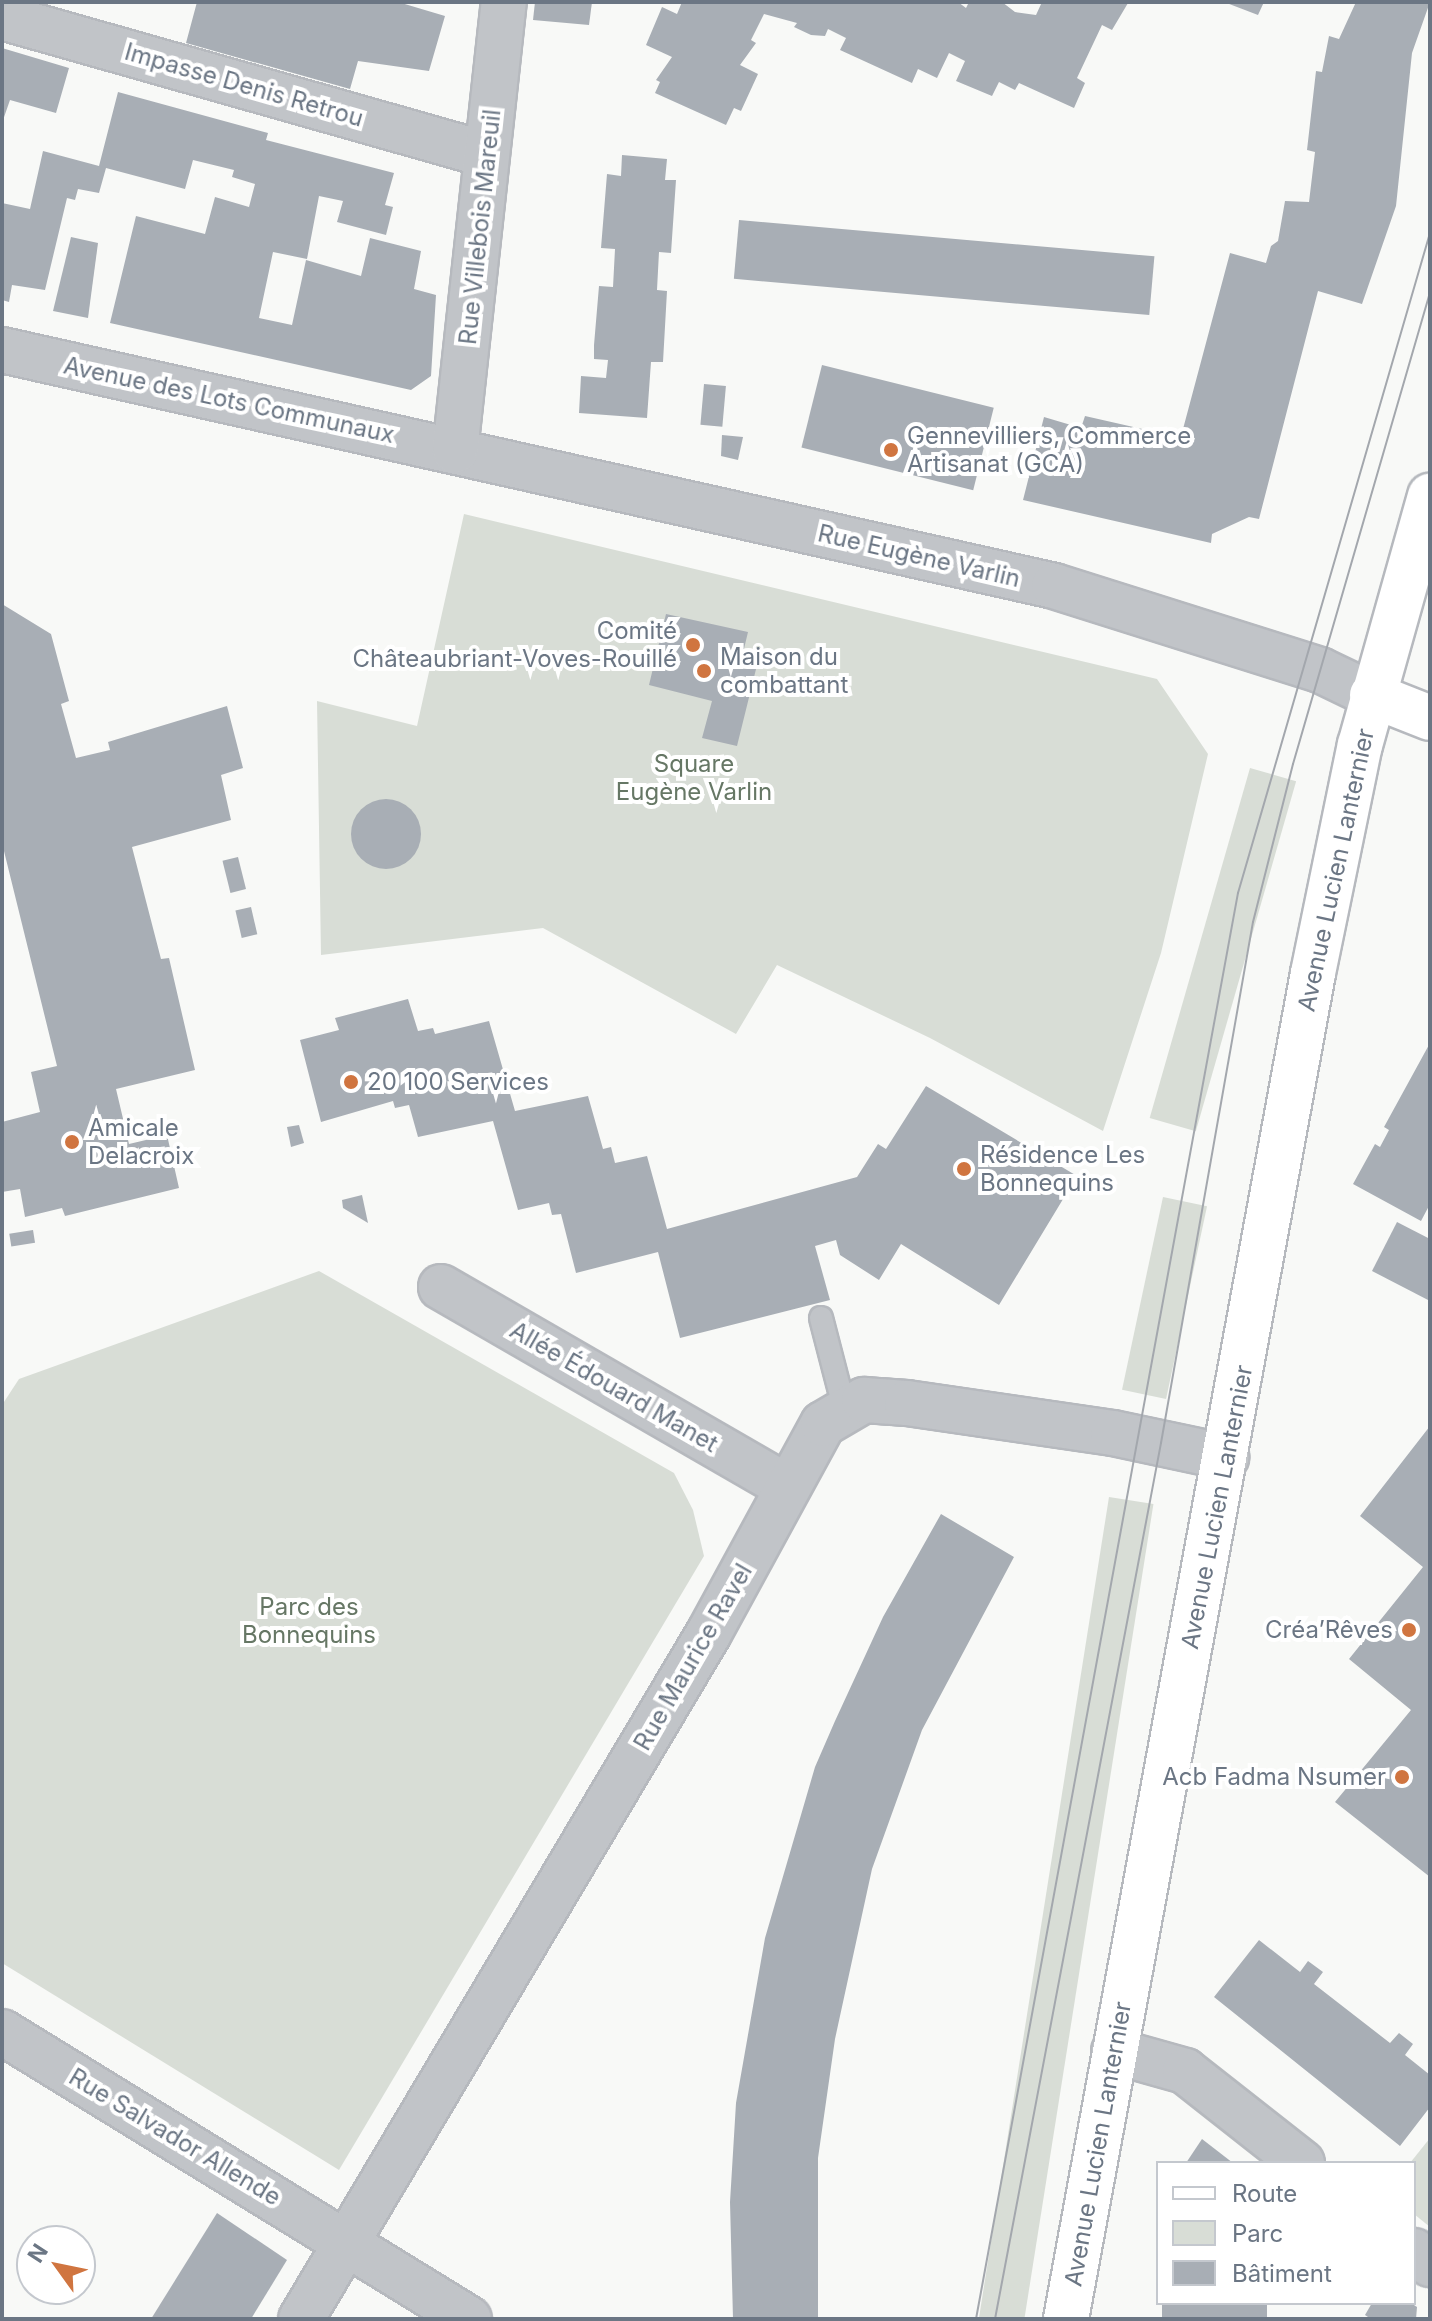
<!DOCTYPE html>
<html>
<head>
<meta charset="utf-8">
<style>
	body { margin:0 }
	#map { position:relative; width:1432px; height:2321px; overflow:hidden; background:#f8f9f7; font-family:Inter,sans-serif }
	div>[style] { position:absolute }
	.green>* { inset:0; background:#d8ddd6; transform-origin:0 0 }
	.building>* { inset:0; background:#a8aeb5; transform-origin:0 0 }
	.round { border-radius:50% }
	.roads { filter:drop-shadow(2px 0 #b6b9be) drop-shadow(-2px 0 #b6b9be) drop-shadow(0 2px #b6b9be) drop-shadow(0 -2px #b6b9be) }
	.lane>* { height:22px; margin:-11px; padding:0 11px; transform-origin:11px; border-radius:11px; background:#c1c4c8 }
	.street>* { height:44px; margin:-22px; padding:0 22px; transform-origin:22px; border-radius:22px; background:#c1c4c8 }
	.secondary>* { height:44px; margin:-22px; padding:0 22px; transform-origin:22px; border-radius:22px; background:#fff }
	.tram>* { height:2px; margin:-1px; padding:0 1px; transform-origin:1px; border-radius:1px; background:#a3a7ad }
	.dots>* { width:22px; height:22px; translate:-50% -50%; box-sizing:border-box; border:4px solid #fff; border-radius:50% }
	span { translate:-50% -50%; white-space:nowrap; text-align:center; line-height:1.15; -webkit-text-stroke:8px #fff; paint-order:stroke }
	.street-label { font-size:24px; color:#6b7684 }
	.poi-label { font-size:24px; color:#6b7684 }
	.left { translate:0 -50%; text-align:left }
	.right { translate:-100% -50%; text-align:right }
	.park-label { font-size:24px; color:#667765 }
	.frame { position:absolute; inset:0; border:4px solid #6b7684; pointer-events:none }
	.legend { position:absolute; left:1156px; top:2161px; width:260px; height:144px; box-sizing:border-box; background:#fff; border:2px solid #c4c8ce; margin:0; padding:10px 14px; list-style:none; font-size:24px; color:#6b7684 }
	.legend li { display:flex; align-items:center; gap:16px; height:40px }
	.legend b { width:40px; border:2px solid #c4c8ce }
	.north { position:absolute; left:16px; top:2225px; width:80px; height:80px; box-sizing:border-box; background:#fff; border:2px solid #c4c8ce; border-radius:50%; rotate:303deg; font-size:22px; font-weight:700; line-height:32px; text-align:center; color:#6b7684 }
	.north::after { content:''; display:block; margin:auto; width:28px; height:36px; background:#d07540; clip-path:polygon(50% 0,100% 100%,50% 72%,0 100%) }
</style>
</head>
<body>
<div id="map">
	<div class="green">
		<i style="clip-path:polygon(464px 514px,1157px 679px,1208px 754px,1161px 953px,1103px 1131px,930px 1038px,777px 965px,736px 1034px,543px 928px,321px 955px,317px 701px,417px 726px)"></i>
		<i style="left:1250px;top:768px;width:48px;height:364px;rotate:16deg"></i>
		<i style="left:1163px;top:1197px;width:45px;height:197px;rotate:12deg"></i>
		<i style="clip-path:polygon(319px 1271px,674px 1473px,693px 1510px,704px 1556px,339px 2170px,2px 1963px,2px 1405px,19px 1379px)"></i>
		<i style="left:1109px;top:1497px;width:45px;height:836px;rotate:9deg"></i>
		<i style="clip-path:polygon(1430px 2138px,1430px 2227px,1414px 2214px,1410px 2163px)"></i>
	</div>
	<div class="building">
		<i style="clip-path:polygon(197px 2px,398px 2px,445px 16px,429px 71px,358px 61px,350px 89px,186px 43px)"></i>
		<i style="clip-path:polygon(535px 2px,592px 2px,589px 25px,533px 20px)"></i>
		<i style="clip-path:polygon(682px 2px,958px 2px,966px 8px,969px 2px,1002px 2px,1015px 12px,1036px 15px,1042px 2px,1128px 3px,1112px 30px,1102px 25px,1077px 78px,1085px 83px,1074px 108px,1019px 83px,1015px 90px,999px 82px,992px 96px,956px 81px,965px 61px,949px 53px,937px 78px,918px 69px,912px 83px,840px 50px,846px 38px,828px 29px,825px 36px,811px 35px,794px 27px,797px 23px,764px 14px,751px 40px,756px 43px,740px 65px,758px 74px,741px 111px,734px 108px,726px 125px,655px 93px,660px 82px,656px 80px,672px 57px,646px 45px,662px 7px,677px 14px)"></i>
		<i style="clip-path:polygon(1224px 2px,1264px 2px,1258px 15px)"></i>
		<i style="clip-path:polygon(1356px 2px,1430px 2px,1412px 53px,1396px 206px,1362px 304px,1318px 291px,1259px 519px,1249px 517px,1212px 534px,1211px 543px,1023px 500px,1044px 417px,1081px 428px,1085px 416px,1173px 436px,1183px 429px,1230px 253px,1266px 263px,1271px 246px,1278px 241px,1285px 201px,1309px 202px,1315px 152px,1307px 150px,1316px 71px,1322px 72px,1329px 36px,1339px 39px)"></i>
		<i style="clip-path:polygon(2px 48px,69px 68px,56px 113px,10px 100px,2px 123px)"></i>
		<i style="clip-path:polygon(118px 92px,268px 133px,266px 140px,394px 173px,385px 205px,393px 207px,386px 235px,337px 222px,343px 201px,319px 196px,307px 259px,273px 252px,259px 318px,292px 325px,306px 260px,361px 276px,370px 238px,421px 251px,414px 289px,436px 295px,431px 376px,411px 390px,110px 323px,136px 216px,205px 234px,215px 197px,249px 207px,255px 184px,232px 177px,234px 170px,193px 160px,185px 189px,106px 168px,99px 193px,78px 189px,75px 200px,67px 198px,45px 290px,12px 285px,9px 302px,2px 300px,2px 203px,30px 209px,43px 151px,99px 166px)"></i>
		<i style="clip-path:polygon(622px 155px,667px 159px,665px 180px,676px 180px,671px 253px,659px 252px,657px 290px,667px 291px,663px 362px,651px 362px,647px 418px,579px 413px,581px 376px,606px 378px,608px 360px,594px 359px,594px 345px,599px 286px,613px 287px,615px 249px,601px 248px,607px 174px,621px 176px)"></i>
		<i style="left:739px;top:220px;width:417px;height:59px;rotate:5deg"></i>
		<i style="clip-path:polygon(71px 237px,98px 243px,88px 318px,53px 311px)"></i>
		<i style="left:822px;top:365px;width:177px;height:85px;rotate:14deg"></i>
		<i style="left:704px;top:384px;width:22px;height:41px;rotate:5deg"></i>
		<i style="clip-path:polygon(722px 435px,743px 437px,738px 460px,721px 456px)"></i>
		<i style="clip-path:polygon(2px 604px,51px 634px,69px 701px,61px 704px,76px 758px,110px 750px,108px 742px,227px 706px,243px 768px,221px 775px,231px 820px,132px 847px,161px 959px,169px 958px,195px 1070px,116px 1089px,129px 1144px,167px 1135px,179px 1188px,65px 1216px,62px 1208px,25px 1217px,20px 1189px,2px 1192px,2px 1122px,40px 1112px,31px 1072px,57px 1066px,2px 843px)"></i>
		<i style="clip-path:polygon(666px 614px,748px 632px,743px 653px,759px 657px,737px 746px,702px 738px,712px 701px,649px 685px)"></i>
		<i class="round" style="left:351px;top:799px;width:70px;height:70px"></i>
		<i style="left:238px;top:857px;width:33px;height:16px;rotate:76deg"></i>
		<i style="left:251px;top:907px;width:28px;height:16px;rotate:77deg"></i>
		<i style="clip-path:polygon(408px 999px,418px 1031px,433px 1028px,435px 1034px,489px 1021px,515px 1111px,588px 1096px,603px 1149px,611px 1147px,615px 1163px,647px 1156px,667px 1229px,857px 1177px,878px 1144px,886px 1149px,926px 1086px,1077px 1176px,999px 1305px,901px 1244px,879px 1280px,840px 1255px,836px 1240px,815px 1246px,830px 1300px,680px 1338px,658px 1252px,576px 1273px,561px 1214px,552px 1215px,549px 1203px,518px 1210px,493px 1121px,418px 1137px,409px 1105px,395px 1108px,393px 1101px,321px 1122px,300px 1040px,339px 1030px,335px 1018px)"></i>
		<i style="clip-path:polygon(1430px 1043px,1430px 1204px,1421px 1221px,1353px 1184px,1375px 1144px,1380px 1147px,1389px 1130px,1384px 1127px)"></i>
		<i style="clip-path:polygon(299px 1125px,304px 1143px,291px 1147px,287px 1127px)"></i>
		<i style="clip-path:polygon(362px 1195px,368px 1223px,343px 1208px,342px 1200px)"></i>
		<i style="clip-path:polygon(1397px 1222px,1430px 1239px,1430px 1301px,1372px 1271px)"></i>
		<i style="left:33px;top:1230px;width:13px;height:24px;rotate:81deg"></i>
		<i style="clip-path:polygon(1430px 1426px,1430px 1877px,1335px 1802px,1411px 1710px,1349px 1659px,1423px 1567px,1360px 1516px)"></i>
		<i style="clip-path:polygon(941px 1514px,1014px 1557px,922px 1730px,872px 1869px,835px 2039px,818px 2158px,818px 2319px,733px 2319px,730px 2202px,736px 2103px,765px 1938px,815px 1767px,835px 1721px,883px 1617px)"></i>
		<i style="clip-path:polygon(1259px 1940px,1300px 1972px,1308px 1961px,1323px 1972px,1314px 1984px,1390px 2043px,1399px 2033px,1413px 2044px,1405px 2055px,1430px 2075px,1430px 2107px,1400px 2146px,1214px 1997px)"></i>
		<i style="clip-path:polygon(1202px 2139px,1233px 2163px,1186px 2163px)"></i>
		<i style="clip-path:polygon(217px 2213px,287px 2260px,251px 2319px,151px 2319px)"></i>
		<i style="left:1162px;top:2303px;width:105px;height:16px"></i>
		<i style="clip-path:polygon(1372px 2303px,1411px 2303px,1417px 2307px,1416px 2319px,1371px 2319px,1365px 2315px)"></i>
	</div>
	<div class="roads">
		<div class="lane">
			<i style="left:821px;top:1318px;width:92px;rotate:75.5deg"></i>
		</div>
		<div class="street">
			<i style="left:2px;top:17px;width:502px;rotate:15.84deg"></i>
			<i style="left:2px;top:350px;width:1078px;rotate:12.64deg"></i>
			<i style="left:1054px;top:586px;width:279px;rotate:17.5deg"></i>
			<i style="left:1320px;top:670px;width:58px;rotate:25.7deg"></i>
			<i style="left:455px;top:451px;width:452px;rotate:-83.8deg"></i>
			<i style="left:441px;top:1287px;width:400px;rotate:30deg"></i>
			<i style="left:2px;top:2032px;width:548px;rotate:31.57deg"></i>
			<i style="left:1114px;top:2051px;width:74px;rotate:15.7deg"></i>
			<i style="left:1185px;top:2071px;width:149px;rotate:38.2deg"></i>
			<i style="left:1414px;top:2251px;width:21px;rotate:39deg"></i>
			<i style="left:301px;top:2319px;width:798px;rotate:-59.26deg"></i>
			<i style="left:709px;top:1633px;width:238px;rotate:-61.4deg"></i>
			<i style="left:823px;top:1424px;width:48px;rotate:-30.3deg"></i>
			<i style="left:864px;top:1400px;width:43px;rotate:4deg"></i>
			<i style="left:907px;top:1403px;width:208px;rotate:8.3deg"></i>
			<i style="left:1113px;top:1433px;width:116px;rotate:12deg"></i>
		</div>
		<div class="secondary">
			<i style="left:1372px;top:695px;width:62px;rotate:21.6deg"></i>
			<i style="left:1066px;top:2319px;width:1368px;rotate:-79.6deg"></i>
			<i style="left:1313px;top:973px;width:233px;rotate:-78.4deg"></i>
			<i style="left:1360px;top:745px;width:259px;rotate:-74.3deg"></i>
		</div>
	</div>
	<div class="tram">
		<i style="left:976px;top:2319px;width:1450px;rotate:-79.59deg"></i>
		<i style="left:1238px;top:893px;width:687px;rotate:-73.78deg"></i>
		<i style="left:995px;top:2319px;width:892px;rotate:-79.27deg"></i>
		<i style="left:1161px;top:1443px;width:529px;rotate:-79.99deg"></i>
		<i style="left:1253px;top:922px;width:163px;rotate:-75.8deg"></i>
		<i style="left:1293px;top:764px;width:491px;rotate:-73.8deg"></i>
	</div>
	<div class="dots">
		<i style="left:891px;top:450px;background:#d07540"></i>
		<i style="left:693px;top:645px;background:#d07540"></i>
		<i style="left:704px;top:671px;background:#d07540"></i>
		<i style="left:351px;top:1082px;background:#d07540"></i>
		<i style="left:72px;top:1142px;background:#d07540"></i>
		<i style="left:964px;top:1169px;background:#d07540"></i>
		<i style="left:1409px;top:1630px;background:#d07540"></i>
		<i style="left:1402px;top:1777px;background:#d07540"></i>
	</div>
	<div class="street-label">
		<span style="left:244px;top:85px;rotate:16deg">Impasse Denis Retrou</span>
		<span style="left:480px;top:227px;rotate:-84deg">Rue Villebois Mareuil</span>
		<span style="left:229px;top:400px;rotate:12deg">Avenue des Lots Communaux</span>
		<span style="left:919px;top:556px;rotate:13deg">Rue Eugène Varlin</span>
		<span style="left:1336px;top:870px;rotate:-78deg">Avenue Lucien Lanternier</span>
		<span style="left:614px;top:1387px;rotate:30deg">Allée Édouard Manet</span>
		<span style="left:1217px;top:1507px;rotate:-79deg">Avenue Lucien Lanternier</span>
		<span style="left:693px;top:1657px;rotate:-60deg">Rue Maurice Ravel</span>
		<span style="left:175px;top:2137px;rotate:31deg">Rue Salvador Allende</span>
		<span style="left:1098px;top:2144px;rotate:-80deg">Avenue Lucien Lanternier</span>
	</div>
	<div class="poi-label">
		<span class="left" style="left:907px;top:450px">Gennevilliers, Commerce<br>Artisanat (GCA)</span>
		<span class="right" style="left:677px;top:645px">Comité<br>Châteaubriant-Voves-Rouillé</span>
		<span class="left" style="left:720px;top:671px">Maison du<br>combattant</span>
		<span class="left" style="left:367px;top:1082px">20 100 Services</span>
		<span class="left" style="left:88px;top:1142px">Amicale<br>Delacroix</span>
		<span class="left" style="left:980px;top:1169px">Résidence Les<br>Bonnequins</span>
		<span class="right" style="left:1393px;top:1630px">Créa’Rêves</span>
		<span class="right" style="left:1386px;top:1777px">Acb Fadma Nsumer</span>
	</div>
	<div class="park-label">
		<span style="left:694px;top:778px">Square<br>Eugène Varlin</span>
		<span style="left:309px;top:1621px">Parc des<br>Bonnequins</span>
	</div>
	<div class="frame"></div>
	<ul class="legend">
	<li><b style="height:10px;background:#fff"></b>Route</li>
	<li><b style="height:22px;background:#d8ddd6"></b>Parc</li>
	<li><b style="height:22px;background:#a8aeb5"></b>Bâtiment</li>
	</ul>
	<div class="north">N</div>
</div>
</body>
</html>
